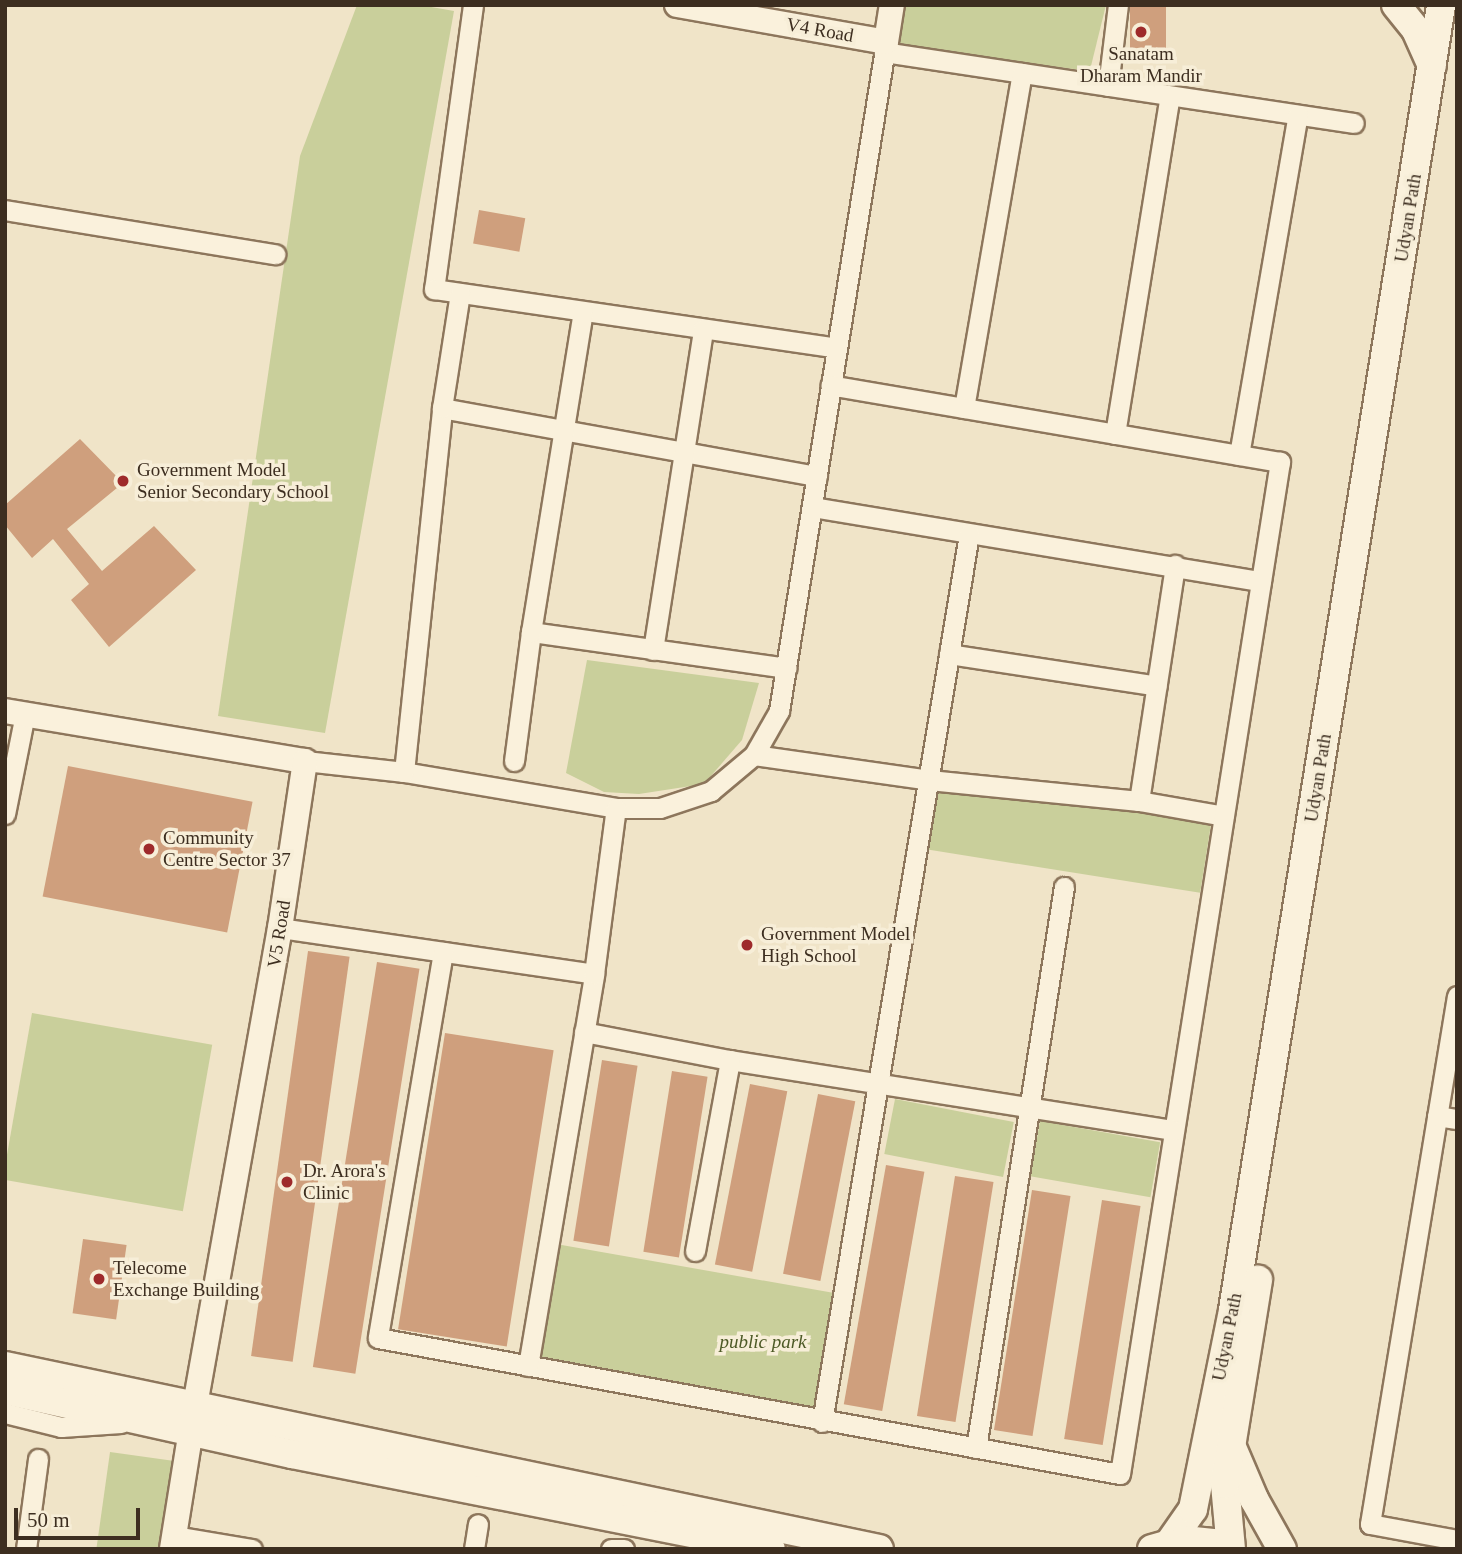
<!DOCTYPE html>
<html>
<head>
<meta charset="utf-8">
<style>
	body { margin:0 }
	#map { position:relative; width:1462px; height:1554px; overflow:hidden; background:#f0e4c8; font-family:"Times New Roman",serif }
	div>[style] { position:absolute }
	.green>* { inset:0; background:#c9cf9b; transform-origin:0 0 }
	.building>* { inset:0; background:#cf9f7d; transform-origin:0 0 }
	.roads { filter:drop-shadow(2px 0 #8d765c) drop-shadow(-2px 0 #8d765c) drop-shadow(0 2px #8d765c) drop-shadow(0 -2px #8d765c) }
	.minor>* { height:19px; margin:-9.5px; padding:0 9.5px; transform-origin:9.5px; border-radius:9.5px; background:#faf1dc }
	.tertiary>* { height:24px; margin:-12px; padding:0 12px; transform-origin:12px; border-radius:12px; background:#faf1dc }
	.secondary>* { height:28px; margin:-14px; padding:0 14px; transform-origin:14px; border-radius:14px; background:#faf1dc }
	.dots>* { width:19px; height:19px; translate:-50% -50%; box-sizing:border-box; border:4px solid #f7eed8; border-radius:50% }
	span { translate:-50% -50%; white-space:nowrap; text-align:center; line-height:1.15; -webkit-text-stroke:7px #f7eed8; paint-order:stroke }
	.street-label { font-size:19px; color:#3d2e20 }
	.poi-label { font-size:19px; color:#3d2e20 }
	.left { translate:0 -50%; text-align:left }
	.park-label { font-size:19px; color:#4d5a26; font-style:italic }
	.frame { position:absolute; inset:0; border:7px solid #3d2e20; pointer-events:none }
	.scale { position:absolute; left:14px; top:1508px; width:126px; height:32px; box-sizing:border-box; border:4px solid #3d2e20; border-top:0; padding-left:9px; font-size:21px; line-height:24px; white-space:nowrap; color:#3d2e20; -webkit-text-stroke:5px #f7eed8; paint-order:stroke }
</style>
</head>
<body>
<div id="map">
	<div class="green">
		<i style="clip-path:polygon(357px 5px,420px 5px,454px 11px,325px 733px,218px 716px,300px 156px)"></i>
		<i style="clip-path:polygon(902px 5px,1106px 5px,1091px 66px,1081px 70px,895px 46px)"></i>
		<i style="clip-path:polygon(587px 660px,759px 683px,742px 740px,704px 784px,639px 794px,604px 792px,566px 773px)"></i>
		<i style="left:936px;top:777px;width:279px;height:73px;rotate:9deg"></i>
		<i style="left:32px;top:1013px;width:183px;height:169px;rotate:10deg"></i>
		<i style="left:895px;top:1099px;width:121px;height:56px;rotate:11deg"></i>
		<i style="left:1040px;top:1121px;width:122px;height:56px;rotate:10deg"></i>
		<i style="left:556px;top:1244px;width:284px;height:119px;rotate:10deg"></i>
		<i style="left:110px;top:1452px;width:65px;height:98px;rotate:8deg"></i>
	</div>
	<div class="building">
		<i style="left:1130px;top:5px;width:36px;height:55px"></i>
		<i style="left:479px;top:210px;width:47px;height:34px;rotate:10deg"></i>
		<i style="clip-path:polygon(80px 439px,123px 483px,67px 529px,102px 571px,154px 526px,196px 570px,109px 647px,71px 600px,89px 584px,53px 539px,32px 558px,5px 525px,5px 505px)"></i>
		<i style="left:68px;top:766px;width:188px;height:133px;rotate:11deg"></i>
		<i style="left:308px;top:951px;width:42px;height:409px;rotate:8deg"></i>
		<i style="left:377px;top:962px;width:43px;height:410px;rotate:9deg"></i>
		<i style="left:445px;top:1033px;width:110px;height:300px;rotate:9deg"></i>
		<i style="left:602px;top:1060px;width:36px;height:183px;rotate:9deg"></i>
		<i style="left:672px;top:1071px;width:36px;height:183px;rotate:9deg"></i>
		<i style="left:750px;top:1084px;width:38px;height:184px;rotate:11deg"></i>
		<i style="left:818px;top:1094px;width:38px;height:183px;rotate:11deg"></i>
		<i style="left:886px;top:1165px;width:39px;height:243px;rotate:10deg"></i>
		<i style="left:955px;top:1176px;width:39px;height:243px;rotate:9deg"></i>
		<i style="left:1032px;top:1190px;width:39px;height:243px;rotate:9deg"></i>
		<i style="left:1102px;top:1200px;width:39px;height:242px;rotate:9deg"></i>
		<i style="left:83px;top:1239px;width:44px;height:75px;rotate:8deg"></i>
	</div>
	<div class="roads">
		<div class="minor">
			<i style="left:473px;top:5px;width:287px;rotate:97.8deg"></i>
			<i style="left:434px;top:289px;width:407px;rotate:8.3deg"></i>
			<i style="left:884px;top:52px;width:475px;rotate:8.6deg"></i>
			<i style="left:1108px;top:86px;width:82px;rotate:-83deg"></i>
			<i style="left:5px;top:210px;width:274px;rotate:9.3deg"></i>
			<i style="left:442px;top:408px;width:381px;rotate:10.3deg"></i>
			<i style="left:964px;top:408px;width:340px;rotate:-80.2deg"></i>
			<i style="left:1115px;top:434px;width:342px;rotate:-80.8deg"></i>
			<i style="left:1239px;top:455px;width:345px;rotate:-80.2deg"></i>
			<i style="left:812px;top:507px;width:455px;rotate:9.4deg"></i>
			<i style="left:531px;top:632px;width:258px;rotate:8deg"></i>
			<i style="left:653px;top:650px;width:325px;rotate:-81.1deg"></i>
			<i style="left:949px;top:654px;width:210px;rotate:8.7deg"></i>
			<i style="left:754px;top:755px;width:177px;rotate:8.1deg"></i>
			<i style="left:929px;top:780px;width:211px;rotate:5.7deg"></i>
			<i style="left:1139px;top:801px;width:86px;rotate:10deg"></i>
			<i style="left:305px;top:761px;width:100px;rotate:6.3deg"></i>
			<i style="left:404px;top:772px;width:215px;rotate:9.6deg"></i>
			<i style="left:616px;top:808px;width:44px"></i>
			<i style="left:660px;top:808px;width:54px;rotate:-18.4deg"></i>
			<i style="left:711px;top:791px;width:56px;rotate:-39.9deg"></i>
			<i style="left:754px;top:755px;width:51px;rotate:-60.4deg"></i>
			<i style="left:779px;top:711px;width:678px;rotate:-80.91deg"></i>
			<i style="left:514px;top:761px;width:130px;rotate:-82.5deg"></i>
			<i style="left:531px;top:632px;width:324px;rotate:-80.8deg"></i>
			<i style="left:404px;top:772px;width:366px;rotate:-84deg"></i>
			<i style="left:442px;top:408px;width:116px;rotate:-81.1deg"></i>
			<i style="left:1139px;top:801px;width:239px;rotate:-81.3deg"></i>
			<i style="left:5px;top:814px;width:102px;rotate:-78.7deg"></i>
			<i style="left:280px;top:928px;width:317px;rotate:8.3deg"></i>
			<i style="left:443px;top:952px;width:391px;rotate:99.6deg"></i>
			<i style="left:378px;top:1338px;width:754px;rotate:10.39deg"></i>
			<i style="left:1120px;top:1474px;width:1025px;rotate:-81.02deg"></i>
			<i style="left:1280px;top:462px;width:456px;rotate:-170.3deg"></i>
			<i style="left:1457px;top:996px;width:535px;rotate:99.36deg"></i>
			<i style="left:1370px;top:1524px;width:88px;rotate:10.4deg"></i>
			<i style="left:584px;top:1032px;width:149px;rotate:10.9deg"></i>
			<i style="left:730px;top:1060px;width:449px;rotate:9deg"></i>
			<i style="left:1437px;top:1116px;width:20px;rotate:9deg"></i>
			<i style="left:695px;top:1251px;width:194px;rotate:-79.6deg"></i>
			<i style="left:528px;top:1366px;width:398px;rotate:-80.4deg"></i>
			<i style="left:594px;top:974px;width:167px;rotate:-82.5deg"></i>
			<i style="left:5px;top:1413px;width:58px;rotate:14deg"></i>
			<i style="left:61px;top:1427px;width:60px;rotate:-3.8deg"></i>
			<i style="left:822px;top:1422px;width:900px;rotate:-80.6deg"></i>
			<i style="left:976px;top:1448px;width:568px;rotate:-81.09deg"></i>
			<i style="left:174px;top:1536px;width:79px;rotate:9.5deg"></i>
			<i style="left:26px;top:1549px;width:91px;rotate:-82.4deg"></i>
			<i style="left:474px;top:1549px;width:25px;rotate:-81deg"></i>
			<i style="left:611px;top:1549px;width:13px"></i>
		</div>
		<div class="tertiary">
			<i style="left:677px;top:5px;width:212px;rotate:10deg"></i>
			<i style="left:886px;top:42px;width:37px;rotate:-81deg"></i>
			<i style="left:5px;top:711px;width:304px;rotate:9.5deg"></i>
			<i style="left:305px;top:761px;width:169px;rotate:98.5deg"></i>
			<i style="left:280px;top:928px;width:485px;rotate:100.1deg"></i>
			<i style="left:195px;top:1405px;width:146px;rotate:99.1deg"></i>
		</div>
		<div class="secondary">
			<i style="left:1396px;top:5px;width:32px;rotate:51deg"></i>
			<i style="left:1416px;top:30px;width:39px;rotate:66deg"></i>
			<i style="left:5px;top:1366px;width:893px;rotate:11.83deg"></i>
			<i style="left:5px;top:1390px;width:294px;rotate:12.6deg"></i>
			<i style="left:292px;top:1454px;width:488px;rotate:11.2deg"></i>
			<i style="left:1231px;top:1445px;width:59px;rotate:66.9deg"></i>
			<i style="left:1254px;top:1499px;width:57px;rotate:60.8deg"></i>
			<i style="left:1170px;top:1542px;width:40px;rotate:-55.1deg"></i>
			<i style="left:1193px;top:1509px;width:203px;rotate:-78.6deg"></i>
			<i style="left:1233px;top:1310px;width:1321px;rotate:-80.94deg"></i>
			<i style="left:1152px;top:1549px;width:33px;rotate:-16deg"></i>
			<i style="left:1184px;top:1540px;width:29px;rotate:6deg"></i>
			<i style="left:1213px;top:1543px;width:15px;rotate:23deg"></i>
			<i style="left:1231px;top:1549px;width:65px;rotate:-95.3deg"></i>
			<i style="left:1225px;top:1484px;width:207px;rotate:-80.8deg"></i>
		</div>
	</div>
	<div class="dots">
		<i style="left:1141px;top:32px;background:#9e2a2b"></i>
		<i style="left:123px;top:481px;background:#9e2a2b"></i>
		<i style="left:149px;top:849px;background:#9e2a2b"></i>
		<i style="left:747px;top:945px;background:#9e2a2b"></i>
		<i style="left:287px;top:1182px;background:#9e2a2b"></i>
		<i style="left:99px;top:1279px;background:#9e2a2b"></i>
	</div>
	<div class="street-label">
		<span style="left:820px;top:30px;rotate:10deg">V4 Road</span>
		<span style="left:1408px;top:218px;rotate:-81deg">Udyan Path</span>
		<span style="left:1318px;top:778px;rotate:-81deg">Udyan Path</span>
		<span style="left:279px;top:934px;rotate:-81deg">V5 Road</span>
		<span style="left:1227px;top:1337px;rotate:-79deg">Udyan Path</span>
	</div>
	<div class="poi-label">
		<span style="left:1141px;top:65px">Sanatam<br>Dharam Mandir</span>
		<span class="left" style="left:137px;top:481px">Government Model<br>Senior Secondary School</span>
		<span class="left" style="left:163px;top:849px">Community<br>Centre Sector 37</span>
		<span class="left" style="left:761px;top:945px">Government Model<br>High School</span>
		<span class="left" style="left:303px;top:1182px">Dr. Arora's<br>Clinic</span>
		<span class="left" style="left:113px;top:1279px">Telecome<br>Exchange Building</span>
	</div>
	<div class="park-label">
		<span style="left:763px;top:1342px">public park</span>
	</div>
	<div class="frame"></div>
	<div class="scale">50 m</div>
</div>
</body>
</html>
